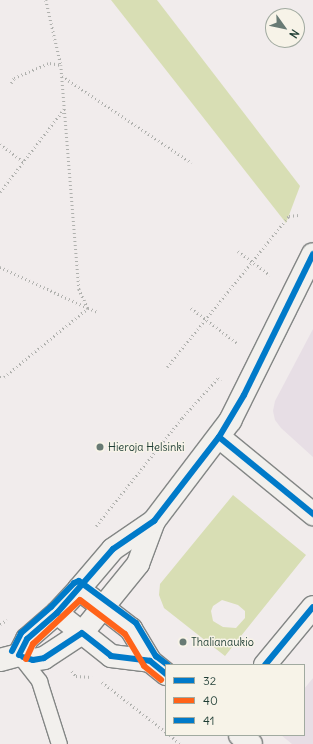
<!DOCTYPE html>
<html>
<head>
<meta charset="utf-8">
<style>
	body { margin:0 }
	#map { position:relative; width:313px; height:744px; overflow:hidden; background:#f1ecec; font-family:Delius,sans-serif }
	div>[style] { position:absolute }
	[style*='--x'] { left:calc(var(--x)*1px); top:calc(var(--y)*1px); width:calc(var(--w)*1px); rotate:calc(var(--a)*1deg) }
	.built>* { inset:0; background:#e7dee5 }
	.green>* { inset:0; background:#d8deb4 }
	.path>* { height:2.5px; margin-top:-1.25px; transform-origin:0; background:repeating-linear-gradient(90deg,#b0b1ae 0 1px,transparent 0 4px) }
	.roads { filter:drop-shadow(1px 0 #838685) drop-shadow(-1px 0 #838685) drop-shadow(0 1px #838685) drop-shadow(0 -1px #838685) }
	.service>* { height:15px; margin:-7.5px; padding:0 7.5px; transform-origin:7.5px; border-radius:7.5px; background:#f2f0ed }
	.minor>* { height:22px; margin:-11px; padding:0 11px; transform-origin:11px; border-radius:11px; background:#f2f0ed }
	.secondary>* { height:22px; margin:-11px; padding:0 11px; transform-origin:11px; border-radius:11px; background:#f2f0ed }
	.bus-1>* { height:6px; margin:-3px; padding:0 3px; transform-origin:3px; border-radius:3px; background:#007ac9 }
	.bus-2>* { height:6px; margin:-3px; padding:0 3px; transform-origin:3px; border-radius:3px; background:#ff6319 }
	.bus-3>* { height:6px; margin:-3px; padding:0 3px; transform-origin:3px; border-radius:3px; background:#007ac9 }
	.dots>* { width:11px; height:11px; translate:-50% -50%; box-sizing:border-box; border:2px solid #f7f3e8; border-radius:50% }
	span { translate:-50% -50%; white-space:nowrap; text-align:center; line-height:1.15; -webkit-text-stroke:3px #f7f3e8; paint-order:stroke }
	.poi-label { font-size:11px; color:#1f3d34 }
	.left { translate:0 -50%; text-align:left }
	.legend { position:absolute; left:165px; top:664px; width:140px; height:72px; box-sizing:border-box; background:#f7f3e8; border:1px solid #a1aaa0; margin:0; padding:5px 7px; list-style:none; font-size:12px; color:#1f3d34 }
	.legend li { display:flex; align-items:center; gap:8px; height:20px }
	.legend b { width:20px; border:1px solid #a1aaa0 }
	.north { position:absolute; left:265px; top:8px; width:40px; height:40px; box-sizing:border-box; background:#f7f3e8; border:1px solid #a1aaa0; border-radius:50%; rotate:123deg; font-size:11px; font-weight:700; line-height:16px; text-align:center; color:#1f3d34 }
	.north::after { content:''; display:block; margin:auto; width:14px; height:18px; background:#687a74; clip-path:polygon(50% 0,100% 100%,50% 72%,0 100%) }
</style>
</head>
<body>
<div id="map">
	<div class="built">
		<div style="clip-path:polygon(313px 329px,313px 457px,281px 428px,275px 420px,273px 411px,275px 401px)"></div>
		<div style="clip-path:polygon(313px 678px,313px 744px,292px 744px,281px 735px,304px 735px,304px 689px)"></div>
	</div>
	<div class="green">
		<div style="clip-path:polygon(111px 0,157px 0,300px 186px,286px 223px)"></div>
		<div style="clip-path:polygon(evenodd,233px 495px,306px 555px,225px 656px,164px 608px,159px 595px,160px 584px,233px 495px,222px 600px,238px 605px,245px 611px,245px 618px,236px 628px,223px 627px,213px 621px,211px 611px,213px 606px,222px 600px)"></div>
	</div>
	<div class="path">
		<div style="--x:46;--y:0;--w:67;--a:77"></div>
		<div style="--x:61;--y:65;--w:225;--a:85.4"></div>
		<div style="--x:79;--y:289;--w:21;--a:65"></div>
		<div style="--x:62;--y:76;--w:156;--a:33.8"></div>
		<div style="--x:11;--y:83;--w:6;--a:-59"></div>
		<div style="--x:14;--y:78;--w:39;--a:-23"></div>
		<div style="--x:50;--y:63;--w:11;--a:10"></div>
		<div style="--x:0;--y:144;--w:30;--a:37"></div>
		<div style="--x:0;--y:192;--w:105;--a:-52.4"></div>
		<div style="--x:238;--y:251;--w:40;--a:37"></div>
		<div style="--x:0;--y:267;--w:97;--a:25"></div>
		<div style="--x:191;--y:308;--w:58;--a:37.3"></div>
		<div style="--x:167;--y:367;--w:194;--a:-51.1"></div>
		<div style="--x:289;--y:216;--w:9;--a:-6"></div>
		<div style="--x:0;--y:377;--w:4;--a:0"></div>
		<div style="--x:4;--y:377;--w:109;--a:-39.4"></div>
		<div style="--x:88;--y:308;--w:11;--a:22"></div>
		<div style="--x:96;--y:526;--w:138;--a:-51.5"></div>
		<div style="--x:182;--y:418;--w:54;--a:-48"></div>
		<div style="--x:218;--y:378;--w:4;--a:34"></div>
		<div style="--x:0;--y:624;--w:8;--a:-30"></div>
		<div style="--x:72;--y:671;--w:6;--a:51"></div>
		<div style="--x:76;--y:676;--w:16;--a:4"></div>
		<div style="--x:102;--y:682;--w:81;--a:38"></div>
		<div style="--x:170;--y:735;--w:13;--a:42"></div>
	</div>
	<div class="roads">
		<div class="service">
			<div style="--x:19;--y:655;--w:33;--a:52"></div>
			<div style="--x:39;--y:681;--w:66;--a:72.4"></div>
		</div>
		<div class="minor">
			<div style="--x:219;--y:437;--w:122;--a:39.3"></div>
			<div style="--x:79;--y:589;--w:52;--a:-49.6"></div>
			<div style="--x:113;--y:549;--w:50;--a:-34.3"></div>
			<div style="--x:82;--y:633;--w:89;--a:-50.9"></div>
			<div style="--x:138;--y:564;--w:46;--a:-69.6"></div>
			<div style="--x:154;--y:521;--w:126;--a:-52.8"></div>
			<div style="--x:230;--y:421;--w:186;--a:-63.6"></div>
			<div style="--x:265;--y:665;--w:75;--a:-50.4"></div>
		</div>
		<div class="secondary">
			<div style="--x:57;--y:613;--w:69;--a:38.5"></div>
			<div style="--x:111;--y:656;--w:39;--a:7"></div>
			<div style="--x:19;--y:655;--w:18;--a:-63"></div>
			<div style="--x:27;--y:639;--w:40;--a:-41"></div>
			<div style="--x:57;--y:613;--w:33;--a:-47"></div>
			<div style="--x:79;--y:589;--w:66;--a:37.6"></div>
			<div style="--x:131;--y:629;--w:37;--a:59"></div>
			<div style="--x:150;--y:661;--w:21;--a:39"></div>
			<div style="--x:0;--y:660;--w:20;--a:-15"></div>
			<div style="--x:19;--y:655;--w:15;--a:20"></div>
			<div style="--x:33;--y:660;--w:11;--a:-10"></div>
			<div style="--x:44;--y:658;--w:45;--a:-33.3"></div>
			<div style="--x:240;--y:735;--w:14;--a:39"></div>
		</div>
	</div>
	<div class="bus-1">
		<div style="--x:219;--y:437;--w:122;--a:39.3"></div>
		<div style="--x:19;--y:655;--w:18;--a:-63"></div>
		<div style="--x:27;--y:639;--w:40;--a:-41"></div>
		<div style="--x:57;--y:613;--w:85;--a:-48.8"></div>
		<div style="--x:113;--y:549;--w:50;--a:-34.3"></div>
		<div style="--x:154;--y:521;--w:106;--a:-52.3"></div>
		<div style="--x:219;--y:437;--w:49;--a:-59.2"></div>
		<div style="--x:244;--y:395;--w:157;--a:-63.9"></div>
		<div style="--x:23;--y:657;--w:10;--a:17"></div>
		<div style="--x:33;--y:660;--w:11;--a:-10"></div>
		<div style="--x:44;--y:658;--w:45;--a:-33.3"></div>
		<div style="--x:82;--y:633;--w:37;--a:38"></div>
		<div style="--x:111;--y:656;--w:39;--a:7"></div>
		<div style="--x:150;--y:661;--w:21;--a:39"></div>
		<div style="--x:265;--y:665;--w:75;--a:-50.4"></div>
	</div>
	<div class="bus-2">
		<div style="--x:26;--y:659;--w:17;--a:-65"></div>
		<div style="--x:33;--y:644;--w:64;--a:-43.1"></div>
		<div style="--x:80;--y:600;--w:56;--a:37.1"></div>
		<div style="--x:125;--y:634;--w:37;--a:59"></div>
		<div style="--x:144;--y:666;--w:22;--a:39"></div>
	</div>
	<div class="bus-3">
		<div style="--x:12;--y:651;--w:20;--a:-63"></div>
		<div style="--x:21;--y:633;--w:40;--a:-41"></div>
		<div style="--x:51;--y:607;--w:33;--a:-46"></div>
		<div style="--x:74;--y:583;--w:5;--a:-22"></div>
		<div style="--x:79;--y:581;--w:71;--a:36.4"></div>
		<div style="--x:136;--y:623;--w:39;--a:59"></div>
		<div style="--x:156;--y:656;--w:15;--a:37"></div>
	</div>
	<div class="dots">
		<div style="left:100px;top:447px;background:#687a74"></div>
		<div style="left:183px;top:642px;background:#687a74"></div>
	</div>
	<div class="poi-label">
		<span class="left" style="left:108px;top:447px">Hieroja Helsinki</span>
		<span class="left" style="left:191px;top:642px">Thalianaukio</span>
	</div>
	<ul class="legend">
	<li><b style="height:5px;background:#007ac9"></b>32</li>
	<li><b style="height:5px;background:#ff6319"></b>40</li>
	<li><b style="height:5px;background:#007ac9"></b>41</li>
	</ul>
	<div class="north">N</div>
</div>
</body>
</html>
